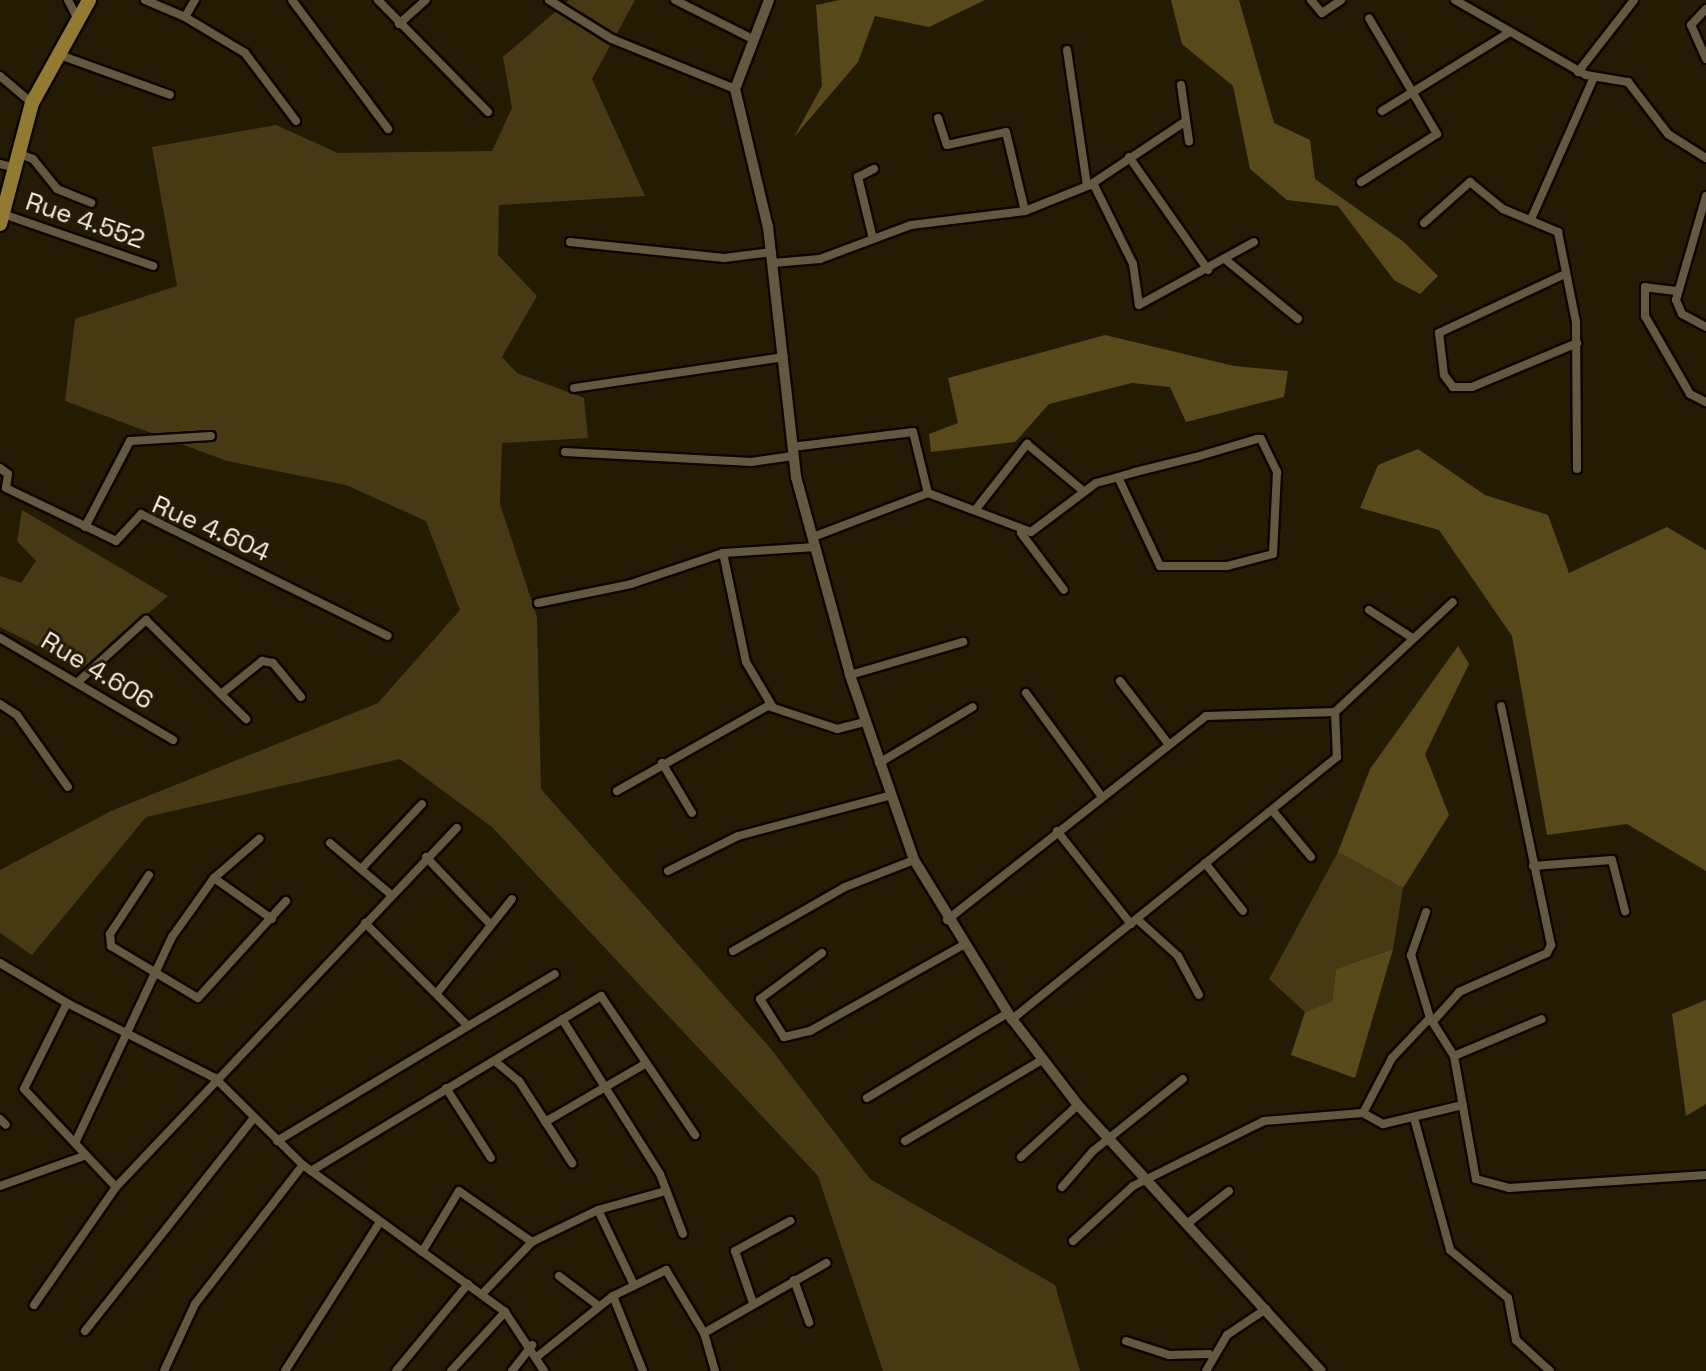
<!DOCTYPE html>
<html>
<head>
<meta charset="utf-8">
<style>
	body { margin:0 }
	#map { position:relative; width:1706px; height:1371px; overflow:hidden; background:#241b04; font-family:"Space Grotesk",sans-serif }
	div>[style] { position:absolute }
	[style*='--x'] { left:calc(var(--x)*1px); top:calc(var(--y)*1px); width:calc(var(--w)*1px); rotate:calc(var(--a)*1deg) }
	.green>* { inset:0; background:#463914 }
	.forest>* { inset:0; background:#59481a }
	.roads { filter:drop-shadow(2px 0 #0d0600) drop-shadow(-2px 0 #0d0600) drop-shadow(0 2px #0d0600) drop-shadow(0 -2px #0d0600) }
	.minor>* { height:8px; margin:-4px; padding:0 4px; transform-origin:4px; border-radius:4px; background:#625940 }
	.tertiary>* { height:10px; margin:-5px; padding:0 5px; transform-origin:5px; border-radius:5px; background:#625940 }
	.trunk>* { height:14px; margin:-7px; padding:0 7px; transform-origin:7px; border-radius:7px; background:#927a32 }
	span { translate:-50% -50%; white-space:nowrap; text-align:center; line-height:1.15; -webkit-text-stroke:6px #241b04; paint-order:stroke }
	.street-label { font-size:26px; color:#f4efe0 }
</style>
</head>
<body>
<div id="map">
	<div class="green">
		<div style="clip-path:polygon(569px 0,635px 0,592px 79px,645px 196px,499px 205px,498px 255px,537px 296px,502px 357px,517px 373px,584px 398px,588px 438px,502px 443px,500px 504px,537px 617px,541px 789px,771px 1049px,870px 1179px,1055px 1285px,1080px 1371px,883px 1371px,818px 1176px,492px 827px,400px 759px,146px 817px,32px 955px,0 933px,0 870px,111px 811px,378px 703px,460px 610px,426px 521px,346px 485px,227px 461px,65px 401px,75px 319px,177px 286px,152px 147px,276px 125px,338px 153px,492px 151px,512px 108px,503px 57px)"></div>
		<div style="clip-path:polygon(22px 510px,168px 596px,84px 669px,0 627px,0 576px,21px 583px,36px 561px,17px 541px)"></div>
		<div style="clip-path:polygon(1338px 852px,1403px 888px,1393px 949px,1336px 969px,1332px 1001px,1305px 1012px,1269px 979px)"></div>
	</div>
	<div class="forest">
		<div style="clip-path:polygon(840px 0,985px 0,929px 27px,875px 16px,858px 62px,794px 137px,822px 86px,816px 5px)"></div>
		<div style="clip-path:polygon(1171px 0,1239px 0,1274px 123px,1310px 140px,1315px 179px,1404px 242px,1438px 276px,1420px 294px,1394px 280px,1338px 206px,1287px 200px,1250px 169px,1233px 86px,1182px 44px)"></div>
		<div style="clip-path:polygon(1105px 335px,1234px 366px,1288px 371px,1284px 397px,1186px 422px,1170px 387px,1132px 383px,1049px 404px,1015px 442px,931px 452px,929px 434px,958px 423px,948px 378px)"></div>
		<div style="clip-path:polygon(1418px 449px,1485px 495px,1548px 515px,1569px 573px,1667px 527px,1706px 550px,1706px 871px,1627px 824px,1547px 835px,1512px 636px,1439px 530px,1360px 508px,1378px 465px)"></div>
		<div style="clip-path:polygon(1458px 646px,1469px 664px,1425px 754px,1449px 815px,1403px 888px,1338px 852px,1370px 769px)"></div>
		<div style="clip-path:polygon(1393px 949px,1355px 1078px,1291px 1055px,1305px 1012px,1332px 1001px,1336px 969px)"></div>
		<div style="clip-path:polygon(1706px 1000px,1706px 1104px,1686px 1116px,1672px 1014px)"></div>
	</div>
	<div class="roads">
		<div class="minor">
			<div style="--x:68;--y:0;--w:20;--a:63"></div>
			<div style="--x:145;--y:0;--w:43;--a:23"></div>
			<div style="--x:185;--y:17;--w:20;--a:-60"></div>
			<div style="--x:292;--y:0;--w:161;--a:53.3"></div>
			<div style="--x:378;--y:0;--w:157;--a:45.5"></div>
			<div style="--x:549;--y:0;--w:74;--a:31.8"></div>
			<div style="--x:612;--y:39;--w:133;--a:22.1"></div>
			<div style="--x:675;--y:0;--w:85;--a:26.6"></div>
			<div style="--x:1311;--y:0;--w:17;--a:50"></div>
			<div style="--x:1322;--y:13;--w:23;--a:-34"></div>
			<div style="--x:1455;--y:0;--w:151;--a:29.8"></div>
			<div style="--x:1586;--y:75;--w:43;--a:9.5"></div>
			<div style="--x:1628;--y:82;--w:66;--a:52.4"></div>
			<div style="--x:1668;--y:134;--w:45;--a:32.3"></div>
			<div style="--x:1706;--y:9;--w:22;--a:133"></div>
			<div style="--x:1691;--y:25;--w:37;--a:66"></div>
			<div style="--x:185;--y:17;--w:70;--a:31"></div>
			<div style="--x:245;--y:53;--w:85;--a:53.1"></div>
			<div style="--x:399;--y:24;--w:36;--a:-42"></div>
			<div style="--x:1067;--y:50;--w:137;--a:81.6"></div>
			<div style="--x:57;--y:54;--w:120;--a:19.9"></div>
			<div style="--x:1578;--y:72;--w:91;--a:-52.1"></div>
			<div style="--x:0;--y:76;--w:42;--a:40.2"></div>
			<div style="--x:1181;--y:85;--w:57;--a:81.9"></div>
			<div style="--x:1382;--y:111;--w:150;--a:-31.7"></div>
			<div style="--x:938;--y:118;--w:28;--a:72"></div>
			<div style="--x:947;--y:145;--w:60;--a:-12.4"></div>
			<div style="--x:1006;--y:132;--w:81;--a:76.5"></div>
			<div style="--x:17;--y:153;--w:17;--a:21"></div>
			<div style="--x:33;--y:159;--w:38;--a:51"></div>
			<div style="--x:57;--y:189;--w:37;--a:22"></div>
			<div style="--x:1129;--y:157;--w:138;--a:55"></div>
			<div style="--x:0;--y:164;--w:16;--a:14"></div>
			<div style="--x:1361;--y:182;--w:90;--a:-32.3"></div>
			<div style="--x:1437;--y:134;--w:134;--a:-120.4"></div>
			<div style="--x:1093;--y:183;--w:90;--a:63.7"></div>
			<div style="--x:1133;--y:264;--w:41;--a:81.7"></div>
			<div style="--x:1139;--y:305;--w:131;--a:-28.7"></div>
			<div style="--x:1706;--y:196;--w:108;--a:106.1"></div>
			<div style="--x:1676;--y:300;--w:15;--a:67"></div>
			<div style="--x:1682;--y:314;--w:27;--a:28"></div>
			<div style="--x:3;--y:214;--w:159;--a:19.1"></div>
			<div style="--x:1532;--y:217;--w:153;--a:-66.1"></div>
			<div style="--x:1424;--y:223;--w:62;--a:-41.7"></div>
			<div style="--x:1470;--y:182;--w:43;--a:39.3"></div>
			<div style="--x:1503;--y:209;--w:60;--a:22.7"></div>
			<div style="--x:1558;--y:232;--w:92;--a:78.7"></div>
			<div style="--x:1576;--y:322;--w:147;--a:89.6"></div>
			<div style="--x:872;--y:235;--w:60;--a:-103.6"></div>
			<div style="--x:858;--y:177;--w:18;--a:-27"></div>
			<div style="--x:570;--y:242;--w:155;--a:5.9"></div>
			<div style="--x:724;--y:258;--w:48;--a:-7.1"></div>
			<div style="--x:1226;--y:260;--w:93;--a:39.3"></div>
			<div style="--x:773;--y:263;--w:47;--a:-4.9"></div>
			<div style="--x:820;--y:259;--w:97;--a:-20.5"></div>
			<div style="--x:911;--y:225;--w:115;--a:-7"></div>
			<div style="--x:1025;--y:211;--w:70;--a:-21.8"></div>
			<div style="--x:1090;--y:185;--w:112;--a:-33.7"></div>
			<div style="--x:1565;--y:274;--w:139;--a:154.9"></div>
			<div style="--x:1439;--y:333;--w:42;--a:83.2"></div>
			<div style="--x:1444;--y:375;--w:15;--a:53"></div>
			<div style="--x:1453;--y:387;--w:19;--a:0"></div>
			<div style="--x:1472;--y:387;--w:114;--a:-22.7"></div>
			<div style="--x:1676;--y:291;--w:31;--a:-173"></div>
			<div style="--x:1645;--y:287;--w:29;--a:90"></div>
			<div style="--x:1645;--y:316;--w:90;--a:60"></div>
			<div style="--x:1690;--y:394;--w:18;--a:27"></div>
			<div style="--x:574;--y:388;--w:212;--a:-8.4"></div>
			<div style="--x:792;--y:447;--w:122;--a:-7.1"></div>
			<div style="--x:913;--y:432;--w:63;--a:76.2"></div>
			<div style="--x:565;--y:452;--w:186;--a:3.1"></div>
			<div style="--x:751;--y:462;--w:42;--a:-8.1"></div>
			<div style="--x:0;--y:468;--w:10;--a:37"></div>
			<div style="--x:8;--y:474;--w:14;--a:98"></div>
			<div style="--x:6;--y:488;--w:122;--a:25.7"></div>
			<div style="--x:116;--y:541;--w:37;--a:-47"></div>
			<div style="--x:141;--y:514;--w:275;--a:26.3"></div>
			<div style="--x:976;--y:509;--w:83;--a:-51.9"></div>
			<div style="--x:1027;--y:444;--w:72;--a:39.9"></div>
			<div style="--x:85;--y:527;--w:97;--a:-62.4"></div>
			<div style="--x:130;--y:441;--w:81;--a:-3.5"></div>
			<div style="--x:1021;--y:533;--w:71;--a:53"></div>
			<div style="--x:813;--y:537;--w:123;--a:-20.9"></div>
			<div style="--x:928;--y:493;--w:110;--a:20.7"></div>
			<div style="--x:1031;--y:532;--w:81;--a:-37"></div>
			<div style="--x:1096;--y:483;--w:23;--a:-15"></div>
			<div style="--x:1118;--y:477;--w:18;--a:-16"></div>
			<div style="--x:1135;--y:472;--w:63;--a:-13.8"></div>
			<div style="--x:1196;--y:457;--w:64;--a:-16.4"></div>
			<div style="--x:1257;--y:439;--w:4;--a:0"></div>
			<div style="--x:1261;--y:439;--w:37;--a:64"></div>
			<div style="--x:1277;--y:472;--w:82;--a:92.8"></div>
			<div style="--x:1273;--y:554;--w:48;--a:165.4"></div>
			<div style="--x:1227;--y:566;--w:67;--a:180"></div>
			<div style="--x:1160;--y:566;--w:98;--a:-115.3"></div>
			<div style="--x:723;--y:553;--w:111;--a:78.1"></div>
			<div style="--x:746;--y:662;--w:51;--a:59.4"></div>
			<div style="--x:538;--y:603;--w:95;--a:-11.5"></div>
			<div style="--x:631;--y:584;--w:97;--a:-18.6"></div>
			<div style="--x:723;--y:553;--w:93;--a:-3.7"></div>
			<div style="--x:1369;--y:610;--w:50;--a:32.7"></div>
			<div style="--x:0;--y:638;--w:201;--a:30.5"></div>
			<div style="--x:850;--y:675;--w:118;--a:-16.3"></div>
			<div style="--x:79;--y:681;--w:91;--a:-42.3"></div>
			<div style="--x:146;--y:620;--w:141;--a:44.7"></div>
			<div style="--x:1120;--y:681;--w:77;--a:52.4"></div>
			<div style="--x:1026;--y:693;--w:129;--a:53.8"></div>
			<div style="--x:221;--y:694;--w:53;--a:-38.8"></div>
			<div style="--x:262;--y:661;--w:11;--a:10"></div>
			<div style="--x:273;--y:663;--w:44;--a:50.5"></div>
			<div style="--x:0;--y:704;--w:20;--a:33"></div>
			<div style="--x:17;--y:715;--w:88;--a:54.7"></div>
			<div style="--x:1335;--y:712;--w:161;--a:-43"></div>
			<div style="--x:662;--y:763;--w:58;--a:59"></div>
			<div style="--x:879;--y:763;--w:109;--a:-30.8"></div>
			<div style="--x:617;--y:791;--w:173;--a:-29.4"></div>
			<div style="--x:768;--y:706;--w:73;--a:18.4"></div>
			<div style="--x:837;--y:729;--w:30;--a:-14"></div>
			<div style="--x:1272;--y:810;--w:61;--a:50.3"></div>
			<div style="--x:1057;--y:831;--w:119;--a:51.5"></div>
			<div style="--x:330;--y:843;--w:77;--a:40.3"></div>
			<div style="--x:426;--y:857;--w:94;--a:46.3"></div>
			<div style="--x:1205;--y:863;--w:61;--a:51.6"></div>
			<div style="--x:1533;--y:866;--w:79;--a:-4.3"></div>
			<div style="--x:1612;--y:860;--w:53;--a:75.7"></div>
			<div style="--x:361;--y:869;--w:89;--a:-46.8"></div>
			<div style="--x:668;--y:871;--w:78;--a:-26.6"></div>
			<div style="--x:738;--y:836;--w:155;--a:-14.9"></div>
			<div style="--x:149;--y:875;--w:71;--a:123.5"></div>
			<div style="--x:110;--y:934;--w:12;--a:85"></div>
			<div style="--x:111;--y:946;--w:101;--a:30.9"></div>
			<div style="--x:198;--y:998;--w:131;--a:-47.8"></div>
			<div style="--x:214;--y:878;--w:71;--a:35.3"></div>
			<div style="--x:1426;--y:912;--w:46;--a:109.2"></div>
			<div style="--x:1411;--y:955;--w:66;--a:73.2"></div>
			<div style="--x:1137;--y:919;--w:55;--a:42.1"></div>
			<div style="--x:1178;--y:956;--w:44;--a:61.7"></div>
			<div style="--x:947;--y:920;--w:330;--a:-38.2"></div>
			<div style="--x:1206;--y:716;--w:129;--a:-1.8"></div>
			<div style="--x:1335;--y:712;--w:45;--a:87.5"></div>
			<div style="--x:1337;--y:757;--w:417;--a:141.1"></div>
			<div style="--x:365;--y:923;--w:143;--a:45"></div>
			<div style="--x:733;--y:951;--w:129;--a:-29.7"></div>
			<div style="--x:845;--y:887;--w:74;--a:-21.4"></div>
			<div style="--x:822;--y:953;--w:77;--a:143.4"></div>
			<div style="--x:760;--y:999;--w:45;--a:57.7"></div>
			<div style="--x:784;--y:1037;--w:27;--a:-13"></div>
			<div style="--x:810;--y:1031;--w:176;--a:-29.3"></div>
			<div style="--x:0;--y:963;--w:78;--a:30.8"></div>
			<div style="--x:67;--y:1003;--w:96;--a:116.6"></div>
			<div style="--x:24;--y:1089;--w:134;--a:46.8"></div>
			<div style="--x:116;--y:1187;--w:495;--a:-46.5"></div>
			<div style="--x:437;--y:993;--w:120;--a:-51.4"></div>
			<div style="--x:67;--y:1003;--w:166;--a:26.9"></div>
			<div style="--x:215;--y:1078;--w:124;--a:44.7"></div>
			<div style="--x:303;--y:1165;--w:250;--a:36"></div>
			<div style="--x:505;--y:1312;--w:71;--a:56.5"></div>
			<div style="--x:562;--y:1019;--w:183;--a:57.7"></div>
			<div style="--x:660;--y:1174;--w:64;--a:69"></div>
			<div style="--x:1435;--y:1019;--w:36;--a:-48"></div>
			<div style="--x:1459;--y:992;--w:96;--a:-23.9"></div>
			<div style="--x:1547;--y:953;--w:9;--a:-63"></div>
			<div style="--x:1551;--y:945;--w:244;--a:-101.8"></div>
			<div style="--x:1454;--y:1056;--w:95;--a:-22.8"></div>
			<div style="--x:496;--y:1062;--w:30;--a:40"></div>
			<div style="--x:519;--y:1081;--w:98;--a:57.1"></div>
			<div style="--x:446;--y:1088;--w:83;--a:57.3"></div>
			<div style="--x:867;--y:1098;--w:165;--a:-31.1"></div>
			<div style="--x:1363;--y:1113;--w:23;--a:29"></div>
			<div style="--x:1383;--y:1124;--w:82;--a:-13.4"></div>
			<div style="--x:1414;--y:1118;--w:137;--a:74.7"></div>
			<div style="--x:1450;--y:1250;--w:75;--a:39.6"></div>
			<div style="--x:1508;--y:1298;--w:43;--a:79.2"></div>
			<div style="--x:1516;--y:1340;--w:46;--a:42.4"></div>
			<div style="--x:0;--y:1119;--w:8;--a:45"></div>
			<div style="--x:545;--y:1122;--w:116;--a:-30.1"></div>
			<div style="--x:277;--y:1141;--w:324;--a:-31"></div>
			<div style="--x:905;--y:1141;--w:159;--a:-30.6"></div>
			<div style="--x:75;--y:1143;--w:228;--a:-64.8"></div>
			<div style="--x:172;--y:937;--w:72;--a:-54.6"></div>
			<div style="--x:214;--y:878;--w:60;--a:-40.9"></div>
			<div style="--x:1021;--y:1157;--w:77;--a:-42.4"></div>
			<div style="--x:311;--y:1171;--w:339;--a:-31.1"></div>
			<div style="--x:601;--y:996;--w:168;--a:55.9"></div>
			<div style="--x:0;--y:1186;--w:89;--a:-19.7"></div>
			<div style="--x:1062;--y:1187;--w:48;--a:-49.3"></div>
			<div style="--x:1093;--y:1151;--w:115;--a:-38.7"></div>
			<div style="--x:598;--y:1210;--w:83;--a:64.4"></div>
			<div style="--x:1188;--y:1223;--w:52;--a:-38"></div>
			<div style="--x:1073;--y:1241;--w:81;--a:-42.5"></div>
			<div style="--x:1133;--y:1186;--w:146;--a:-26.4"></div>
			<div style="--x:1264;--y:1121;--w:99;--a:-4.6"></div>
			<div style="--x:1363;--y:1113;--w:62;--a:-62.2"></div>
			<div style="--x:1392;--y:1058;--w:55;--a:-46.5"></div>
			<div style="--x:1430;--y:1018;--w:45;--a:57.7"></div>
			<div style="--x:1454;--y:1056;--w:125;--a:79.9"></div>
			<div style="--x:1476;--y:1179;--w:34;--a:15"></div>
			<div style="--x:1509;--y:1188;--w:197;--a:-3.8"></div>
			<div style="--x:422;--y:1252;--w:71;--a:-58.8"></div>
			<div style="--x:459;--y:1191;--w:89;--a:34.9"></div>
			<div style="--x:559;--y:1276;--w:46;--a:37.1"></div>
			<div style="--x:794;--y:1280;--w:45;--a:70.3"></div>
			<div style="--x:483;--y:1293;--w:71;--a:-46.1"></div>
			<div style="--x:532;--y:1242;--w:73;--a:-25.9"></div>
			<div style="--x:598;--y:1210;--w:66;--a:-15.7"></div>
			<div style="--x:613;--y:1296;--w:59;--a:-26.1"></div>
			<div style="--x:666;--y:1270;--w:74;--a:58.9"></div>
			<div style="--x:753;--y:1303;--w:55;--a:-109.1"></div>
			<div style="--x:735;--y:1251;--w:63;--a:-28.6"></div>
			<div style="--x:34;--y:1305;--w:144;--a:-55.2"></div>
			<div style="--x:85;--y:1331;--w:272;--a:-51.6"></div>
			<div style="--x:1126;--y:1341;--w:45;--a:18"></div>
			<div style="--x:1169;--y:1355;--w:40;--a:-1.4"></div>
			<div style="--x:538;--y:1356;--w:96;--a:-38.7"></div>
			<div style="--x:613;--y:1296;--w:81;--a:68.2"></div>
			<div style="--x:164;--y:1371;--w:74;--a:-65.2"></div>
			<div style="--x:195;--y:1304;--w:176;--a:-52.2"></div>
			<div style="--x:285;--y:1371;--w:177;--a:-57.5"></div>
			<div style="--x:396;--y:1371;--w:113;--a:-50.4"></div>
			<div style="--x:451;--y:1371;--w:80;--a:-47.5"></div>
			<div style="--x:512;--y:1371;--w:33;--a:-52"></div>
			<div style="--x:715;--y:1371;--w:40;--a:-106"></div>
			<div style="--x:704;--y:1333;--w:141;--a:-29.8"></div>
			<div style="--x:1206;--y:1371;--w:42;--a:-59.7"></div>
			<div style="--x:1227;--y:1335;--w:47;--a:-33.7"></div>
		</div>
		<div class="tertiary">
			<div style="--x:769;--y:0;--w:95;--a:110.9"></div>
			<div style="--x:735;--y:89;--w:142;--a:76.6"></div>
			<div style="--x:768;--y:227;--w:252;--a:83.6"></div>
			<div style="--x:796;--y:477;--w:205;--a:74.7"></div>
			<div style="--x:850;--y:675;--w:196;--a:70.9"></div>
			<div style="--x:914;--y:860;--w:187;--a:58.4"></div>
			<div style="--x:1012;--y:1019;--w:108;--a:52.5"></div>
			<div style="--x:1078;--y:1105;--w:360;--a:47.6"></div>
		</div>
		<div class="trunk">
			<div style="--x:0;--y:224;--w:125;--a:-75.2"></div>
			<div style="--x:32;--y:103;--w:118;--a:-61"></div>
		</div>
	</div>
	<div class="street-label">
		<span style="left:85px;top:221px;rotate:19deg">Rue 4.552</span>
		<span style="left:211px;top:529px;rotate:24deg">Rue 4.604</span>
		<span style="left:97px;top:671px;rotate:31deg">Rue 4.606</span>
	</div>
</div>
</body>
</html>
